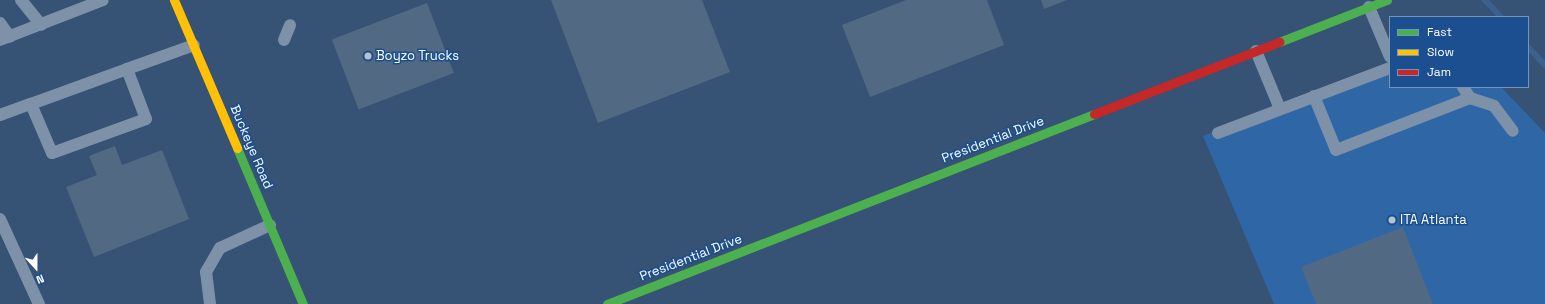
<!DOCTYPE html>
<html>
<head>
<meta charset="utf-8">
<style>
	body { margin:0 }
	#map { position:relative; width:1545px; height:304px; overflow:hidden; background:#365274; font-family:"Space Grotesk",sans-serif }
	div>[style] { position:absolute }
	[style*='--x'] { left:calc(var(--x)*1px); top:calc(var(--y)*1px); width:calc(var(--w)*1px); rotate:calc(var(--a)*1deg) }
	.green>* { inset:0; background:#2f66a5 }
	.stream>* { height:6px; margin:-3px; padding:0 3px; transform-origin:3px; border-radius:3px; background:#3b618d }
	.building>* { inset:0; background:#526984; transform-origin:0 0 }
	.lane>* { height:12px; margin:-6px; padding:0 6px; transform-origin:6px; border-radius:6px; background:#7d92a8 }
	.fast>* { height:9px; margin:-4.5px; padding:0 4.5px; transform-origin:4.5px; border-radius:4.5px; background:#4caf50 }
	.slow>* { height:9px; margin:-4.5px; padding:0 4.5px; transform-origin:4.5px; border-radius:4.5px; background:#ffc107 }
	.jam>* { height:9px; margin:-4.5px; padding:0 4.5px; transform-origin:4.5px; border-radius:4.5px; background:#c62828 }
	.dots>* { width:11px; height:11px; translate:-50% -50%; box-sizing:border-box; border:2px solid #1b4f8f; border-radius:50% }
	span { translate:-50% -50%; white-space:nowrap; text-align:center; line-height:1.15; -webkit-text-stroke:3px #1b4f8f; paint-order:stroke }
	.poi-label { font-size:13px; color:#fff }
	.left { translate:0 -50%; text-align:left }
	.street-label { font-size:13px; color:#fff }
	.legend { position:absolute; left:1389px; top:16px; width:140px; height:72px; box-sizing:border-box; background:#1b4f8f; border:1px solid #7695bc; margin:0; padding:5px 7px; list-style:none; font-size:12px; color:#fff }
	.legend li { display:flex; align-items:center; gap:8px; height:20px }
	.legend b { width:20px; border:1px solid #7695bc }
	.north { position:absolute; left:16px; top:248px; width:40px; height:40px; -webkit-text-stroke:3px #1b4f8f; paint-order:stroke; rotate:159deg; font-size:11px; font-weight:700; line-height:16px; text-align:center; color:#fff }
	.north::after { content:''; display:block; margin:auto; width:14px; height:18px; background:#fff; clip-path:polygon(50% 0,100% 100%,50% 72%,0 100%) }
</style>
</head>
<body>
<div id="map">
	<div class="green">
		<div style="clip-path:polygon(1390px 64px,1390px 87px,1501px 87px,1545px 133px,1545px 304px,1274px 304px,1203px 136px)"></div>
	</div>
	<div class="stream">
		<div style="--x:1485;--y:0;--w:23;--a:47"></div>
		<div style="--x:1528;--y:47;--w:25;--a:47"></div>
	</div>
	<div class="building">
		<div style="clip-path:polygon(551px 0,702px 0,730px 72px,598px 123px)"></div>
		<div style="clip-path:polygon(906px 0,987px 0,1004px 45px,870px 97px,842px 25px)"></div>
		<div style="clip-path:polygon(1041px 0,1067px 0,1044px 9px)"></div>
		<div style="left:427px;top:3px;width:75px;height:102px;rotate:69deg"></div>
		<div style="clip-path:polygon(115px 146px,122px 165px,162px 150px,189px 219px,94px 257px,66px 187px,97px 175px,89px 156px)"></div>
		<div style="clip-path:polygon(1403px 227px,1433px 304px,1316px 304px,1301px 267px)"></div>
	</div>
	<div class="lane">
		<div style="--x:21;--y:0;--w:32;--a:51"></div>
		<div style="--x:1369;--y:7;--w:54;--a:67.2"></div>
		<div style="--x:0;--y:23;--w:17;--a:54"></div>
		<div style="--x:0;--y:40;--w:110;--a:-21.2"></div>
		<div style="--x:284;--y:40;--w:16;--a:-68"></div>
		<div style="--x:1256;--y:51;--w:63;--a:67.5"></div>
		<div style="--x:127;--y:69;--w:53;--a:69.2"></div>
		<div style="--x:146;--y:119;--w:100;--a:160.1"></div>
		<div style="--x:52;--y:153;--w:53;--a:-113.2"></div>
		<div style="--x:31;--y:104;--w:102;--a:-20"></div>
		<div style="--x:127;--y:69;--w:71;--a:-19.7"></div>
		<div style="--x:1463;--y:87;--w:13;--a:58"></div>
		<div style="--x:1314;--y:96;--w:58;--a:67.8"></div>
		<div style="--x:1336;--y:150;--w:144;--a:-21.2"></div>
		<div style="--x:1470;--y:98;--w:25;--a:18"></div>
		<div style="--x:1494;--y:106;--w:31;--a:53"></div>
		<div style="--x:0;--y:115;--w:33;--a:-20"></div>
		<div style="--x:1218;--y:133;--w:184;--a:-20.7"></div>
		<div style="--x:0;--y:219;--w:94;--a:65.4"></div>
		<div style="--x:210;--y:304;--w:32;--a:-97"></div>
		<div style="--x:206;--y:272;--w:28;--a:-60"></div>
		<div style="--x:220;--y:248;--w:55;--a:-24.7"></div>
	</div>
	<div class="fast">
		<div style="--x:1279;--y:42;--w:116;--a:-21.3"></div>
		<div style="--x:237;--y:148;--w:169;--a:67.1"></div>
		<div style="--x:607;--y:304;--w:523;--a:-21.31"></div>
	</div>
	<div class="slow">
		<div style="--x:174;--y:0;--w:161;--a:66.9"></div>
	</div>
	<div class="jam">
		<div style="--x:1094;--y:114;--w:199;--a:-21.3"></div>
	</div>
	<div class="dots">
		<div style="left:368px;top:56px;background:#b9c2ce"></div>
		<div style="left:1392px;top:220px;background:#b9c2ce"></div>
	</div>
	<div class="poi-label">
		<span class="left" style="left:376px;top:56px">Boyzo Trucks</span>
		<span class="left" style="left:1400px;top:220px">ITA Atlanta</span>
	</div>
	<div class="street-label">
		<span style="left:993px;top:140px;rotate:-21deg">Presidential Drive</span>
		<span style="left:251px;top:147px;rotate:67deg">Buckeye Road</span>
		<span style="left:691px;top:258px;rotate:-21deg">Presidential Drive</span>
	</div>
	<ul class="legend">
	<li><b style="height:5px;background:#4caf50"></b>Fast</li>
	<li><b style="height:5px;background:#ffc107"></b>Slow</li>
	<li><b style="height:5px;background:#c62828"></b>Jam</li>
	</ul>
	<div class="north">N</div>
</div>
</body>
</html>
